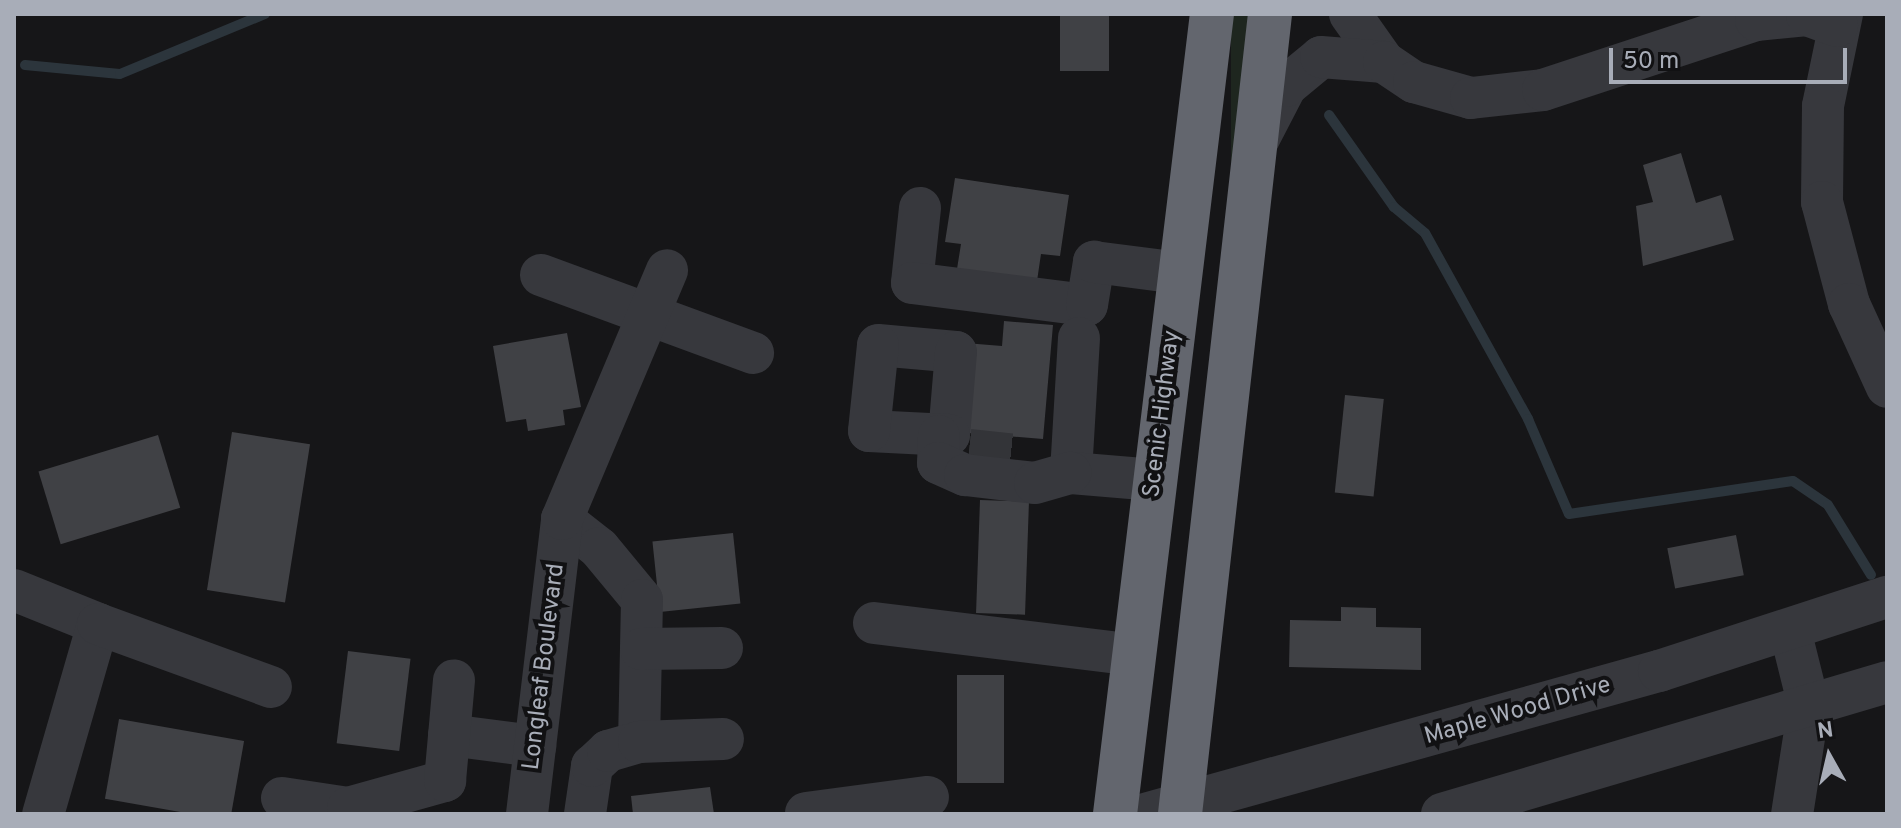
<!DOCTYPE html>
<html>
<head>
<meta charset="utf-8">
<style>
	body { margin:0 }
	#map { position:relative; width:1901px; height:828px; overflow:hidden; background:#161618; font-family:Overpass,sans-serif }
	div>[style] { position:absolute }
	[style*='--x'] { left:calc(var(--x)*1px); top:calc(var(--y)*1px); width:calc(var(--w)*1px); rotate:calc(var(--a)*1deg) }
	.green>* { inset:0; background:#1e261f; transform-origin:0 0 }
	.stream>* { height:10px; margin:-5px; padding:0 5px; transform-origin:5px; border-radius:5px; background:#2c353c }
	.building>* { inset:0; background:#404145; transform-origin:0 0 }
	.minor-tunnel>* { height:42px; margin-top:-21px; transform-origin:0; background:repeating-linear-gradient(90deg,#333438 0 42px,transparent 0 63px) }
	.minor>* { height:42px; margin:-21px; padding:0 21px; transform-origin:21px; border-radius:21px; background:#37383d }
	.highway>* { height:44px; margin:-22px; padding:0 22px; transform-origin:22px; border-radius:22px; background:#63666e }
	span { translate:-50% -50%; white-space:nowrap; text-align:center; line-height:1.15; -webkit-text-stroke:8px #111113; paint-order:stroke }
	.street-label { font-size:24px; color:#a8adb8 }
	.frame { position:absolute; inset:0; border:16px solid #a8adb8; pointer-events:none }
	.north { position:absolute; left:1789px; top:716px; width:80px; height:80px; -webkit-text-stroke:6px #111113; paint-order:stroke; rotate:352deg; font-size:22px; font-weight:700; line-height:32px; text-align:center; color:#a8adb8 }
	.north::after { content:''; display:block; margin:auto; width:28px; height:36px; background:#a8adb8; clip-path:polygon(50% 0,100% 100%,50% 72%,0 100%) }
	.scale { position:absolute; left:1609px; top:48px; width:238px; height:36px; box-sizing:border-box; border:4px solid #a8adb8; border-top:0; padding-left:10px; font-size:24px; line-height:28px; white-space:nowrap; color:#a8adb8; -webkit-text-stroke:6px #111113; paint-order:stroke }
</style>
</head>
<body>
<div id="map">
	<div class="green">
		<div style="left:1231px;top:14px;width:21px;height:341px"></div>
	</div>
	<div class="stream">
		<div style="--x:25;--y:65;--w:95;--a:5.4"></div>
		<div style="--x:120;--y:74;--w:157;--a:-22.5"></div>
		<div style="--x:1329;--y:115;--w:113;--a:54.8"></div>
		<div style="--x:1394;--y:207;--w:40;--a:40"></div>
		<div style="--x:1425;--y:233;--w:213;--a:61"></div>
		<div style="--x:1528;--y:419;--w:103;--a:66.7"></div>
		<div style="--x:1569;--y:514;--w:226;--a:-8.4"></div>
		<div style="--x:1793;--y:481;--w:42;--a:34.4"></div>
		<div style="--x:1828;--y:505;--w:82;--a:58.4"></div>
	</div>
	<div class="building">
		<div style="left:1060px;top:14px;width:49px;height:57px"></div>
		<div style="clip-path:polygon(1681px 153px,1696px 203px,1721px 195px,1734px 240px,1643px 266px,1636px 206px,1653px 202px,1643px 165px)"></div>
		<div style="clip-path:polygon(955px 178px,1069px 195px,1060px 256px,1041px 254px,1037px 281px,957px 269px,961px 244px,945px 242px)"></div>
		<div style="clip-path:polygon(1004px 321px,1053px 325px,1043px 439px,957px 432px,965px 343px,1002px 346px)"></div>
		<div style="clip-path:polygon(567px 333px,581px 407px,563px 410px,565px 425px,528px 431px,526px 419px,506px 422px,493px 346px)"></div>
		<div style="left:1345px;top:395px;width:39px;height:98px;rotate:6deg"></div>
		<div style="left:232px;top:432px;width:79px;height:160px;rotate:9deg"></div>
		<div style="left:158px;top:435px;width:76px;height:125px;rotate:73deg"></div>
		<div style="left:980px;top:500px;width:49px;height:113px;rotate:2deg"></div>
		<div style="left:733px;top:533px;width:71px;height:81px;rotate:84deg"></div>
		<div style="left:1736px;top:535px;width:41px;height:70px;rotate:79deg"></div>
		<div style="clip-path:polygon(1341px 607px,1376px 608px,1376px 627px,1421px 628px,1421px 670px,1289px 667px,1290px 620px,1341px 621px)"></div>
		<div style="left:348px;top:651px;width:63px;height:93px;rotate:7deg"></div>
		<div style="left:957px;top:675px;width:47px;height:108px"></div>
		<div style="left:119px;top:719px;width:127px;height:81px;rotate:10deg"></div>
		<div style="clip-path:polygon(710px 787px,714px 814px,633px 814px,631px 796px)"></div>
	</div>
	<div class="minor-tunnel">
		<div style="--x:969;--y:450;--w:47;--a:6.1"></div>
	</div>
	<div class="minor">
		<div style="--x:1350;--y:14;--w:59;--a:54.7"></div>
		<div style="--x:1842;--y:14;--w:94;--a:101.7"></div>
		<div style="--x:1823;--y:106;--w:96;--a:90.6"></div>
		<div style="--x:1822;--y:202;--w:106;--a:75.2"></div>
		<div style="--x:1849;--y:304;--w:91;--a:65.4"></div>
		<div style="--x:1258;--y:140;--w:61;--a:-62.6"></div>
		<div style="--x:1286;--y:86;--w:45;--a:-39.6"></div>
		<div style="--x:1321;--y:57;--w:63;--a:4.5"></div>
		<div style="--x:1384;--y:62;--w:36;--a:34"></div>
		<div style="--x:1414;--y:82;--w:59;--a:15.7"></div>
		<div style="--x:1471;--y:98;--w:72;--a:-6.3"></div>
		<div style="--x:1543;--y:90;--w:224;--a:-18.2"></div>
		<div style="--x:1756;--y:20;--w:51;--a:-5.6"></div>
		<div style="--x:1807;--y:15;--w:32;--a:20"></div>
		<div style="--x:920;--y:208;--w:75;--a:96.1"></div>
		<div style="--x:912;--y:283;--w:176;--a:7.2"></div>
		<div style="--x:1087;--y:305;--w:44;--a:-80.8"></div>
		<div style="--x:1094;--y:262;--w:87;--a:7.3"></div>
		<div style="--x:541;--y:275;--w:226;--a:20.2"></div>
		<div style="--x:1079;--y:338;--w:135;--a:93.4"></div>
		<div style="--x:1071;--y:473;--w:84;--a:4.8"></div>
		<div style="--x:878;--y:345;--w:78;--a:5.1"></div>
		<div style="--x:956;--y:352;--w:83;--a:94.8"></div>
		<div style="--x:949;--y:435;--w:80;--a:-177.1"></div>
		<div style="--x:869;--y:431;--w:86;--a:-84"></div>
		<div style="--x:939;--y:436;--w:27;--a:92"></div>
		<div style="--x:938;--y:463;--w:30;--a:24"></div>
		<div style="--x:965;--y:475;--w:70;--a:6.5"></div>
		<div style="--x:1035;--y:483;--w:37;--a:-16"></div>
		<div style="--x:562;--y:519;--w:47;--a:38.1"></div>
		<div style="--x:599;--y:548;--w:67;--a:50.4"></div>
		<div style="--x:642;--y:600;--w:142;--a:91.2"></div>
		<div style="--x:14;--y:590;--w:91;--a:22"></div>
		<div style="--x:98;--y:624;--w:198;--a:106.1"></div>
		<div style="--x:874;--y:623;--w:262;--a:7"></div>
		<div style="--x:98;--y:624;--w:184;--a:20"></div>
		<div style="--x:1790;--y:630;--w:78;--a:76"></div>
		<div style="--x:1809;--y:706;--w:109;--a:98.9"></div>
		<div style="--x:641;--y:649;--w:81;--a:-0.7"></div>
		<div style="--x:449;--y:735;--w:87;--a:7.3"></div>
		<div style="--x:282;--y:798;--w:67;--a:8.6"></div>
		<div style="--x:348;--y:808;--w:101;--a:-15.6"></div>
		<div style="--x:445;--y:781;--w:101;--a:-84.9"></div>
		<div style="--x:806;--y:813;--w:123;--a:-7.5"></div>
		<div style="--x:527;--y:814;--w:297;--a:-83.2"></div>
		<div style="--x:562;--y:519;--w:270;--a:-67.1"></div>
		<div style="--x:585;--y:814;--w:49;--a:-81.7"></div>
		<div style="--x:592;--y:766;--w:22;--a:-43"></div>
		<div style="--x:608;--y:751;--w:32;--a:-16"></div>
		<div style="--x:639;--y:742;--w:84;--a:-2"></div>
		<div style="--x:1145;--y:814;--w:534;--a:-15.55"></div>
		<div style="--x:1659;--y:671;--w:240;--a:-18"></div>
		<div style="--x:1442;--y:814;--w:464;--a:-16.5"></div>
	</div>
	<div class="highway">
		<div style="--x:1115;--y:814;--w:806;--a:-83.09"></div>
		<div style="--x:1180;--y:814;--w:805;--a:-83.58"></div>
	</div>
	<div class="street-label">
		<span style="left:1163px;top:414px;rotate:-83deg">Scenic Highway</span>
		<span style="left:545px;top:667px;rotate:-83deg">Longleaf Boulevard</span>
		<span style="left:1518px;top:712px;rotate:-16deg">Maple Wood Drive</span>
	</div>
	<div class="frame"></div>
	<div class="north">N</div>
	<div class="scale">50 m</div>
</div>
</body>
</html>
